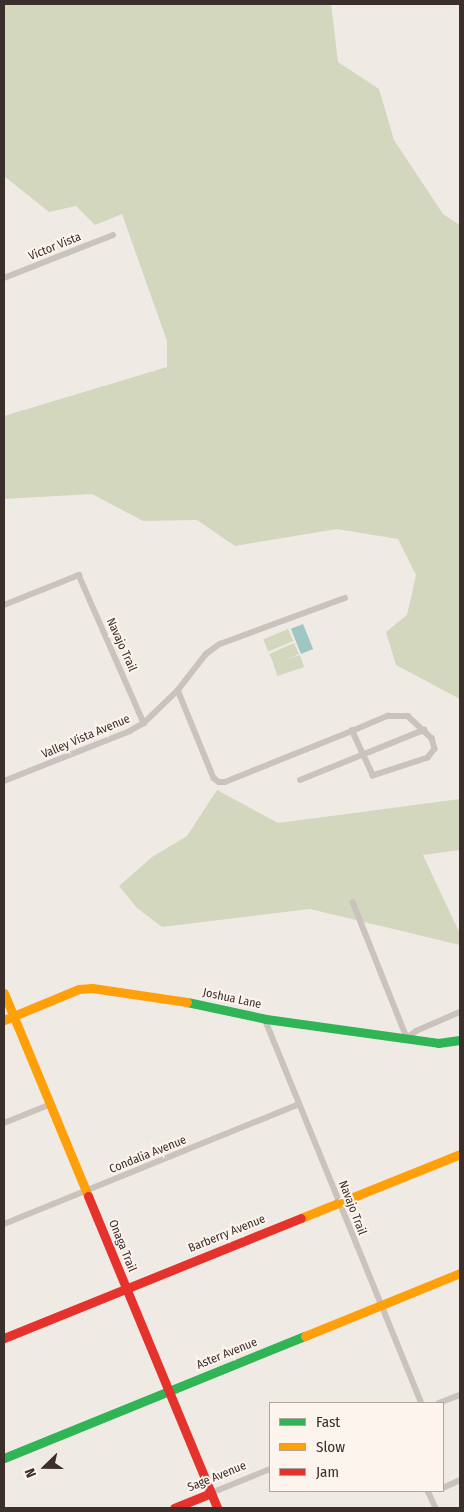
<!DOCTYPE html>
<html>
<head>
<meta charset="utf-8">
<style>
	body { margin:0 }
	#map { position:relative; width:464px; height:1512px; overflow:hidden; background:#f0eae5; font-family:"Fira Sans Condensed",sans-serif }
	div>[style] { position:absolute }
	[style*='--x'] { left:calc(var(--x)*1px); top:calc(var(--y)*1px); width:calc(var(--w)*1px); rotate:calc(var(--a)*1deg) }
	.green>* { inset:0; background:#d3d7bd; transform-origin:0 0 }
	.water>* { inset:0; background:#9ec6c3; transform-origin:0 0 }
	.street>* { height:5.5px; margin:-2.75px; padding:0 2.75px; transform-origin:2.75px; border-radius:2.75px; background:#cac2bc }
	.fast>* { height:9px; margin:-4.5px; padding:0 4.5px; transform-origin:4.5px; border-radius:4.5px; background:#30b455 }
	.slow>* { height:9px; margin:-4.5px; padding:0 4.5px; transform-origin:4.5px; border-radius:4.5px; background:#ff9f0a }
	.jam>* { height:9px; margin:-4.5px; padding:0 4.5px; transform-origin:4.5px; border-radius:4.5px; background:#e5322d }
	span { translate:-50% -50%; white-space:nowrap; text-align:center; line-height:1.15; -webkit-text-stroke:4px #fcf4ed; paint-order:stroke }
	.street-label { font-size:12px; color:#3c2e2a }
	.frame { position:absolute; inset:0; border:5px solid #3c2e2a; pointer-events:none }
	.legend { position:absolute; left:269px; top:1402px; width:175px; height:90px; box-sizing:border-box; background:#fcf4ed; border:1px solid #afa59f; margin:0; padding:6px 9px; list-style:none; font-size:15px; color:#3c2e2a }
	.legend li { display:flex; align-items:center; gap:10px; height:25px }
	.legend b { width:25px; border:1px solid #afa59f }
	.north { position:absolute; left:20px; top:1442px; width:50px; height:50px; -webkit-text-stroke:4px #fcf4ed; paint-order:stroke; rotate:248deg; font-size:14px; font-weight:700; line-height:20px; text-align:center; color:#3c2e2a }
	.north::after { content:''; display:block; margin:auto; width:18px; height:22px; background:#3c2e2a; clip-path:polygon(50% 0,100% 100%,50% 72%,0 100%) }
</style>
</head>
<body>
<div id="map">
	<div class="green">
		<div style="clip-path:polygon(4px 4px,331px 4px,338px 62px,379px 89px,394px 140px,443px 214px,460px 225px,460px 699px,396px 665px,386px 632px,407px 615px,416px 575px,398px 539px,337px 529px,235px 546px,197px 520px,143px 521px,92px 494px,4px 499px,4px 416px,167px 367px,167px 341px,122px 214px,95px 225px,76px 206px,49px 212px,4px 176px)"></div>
		<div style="left:288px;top:629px;width:13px;height:27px;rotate:67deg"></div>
		<div style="left:294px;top:643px;width:12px;height:27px;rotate:66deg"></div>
		<div style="left:300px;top:655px;width:13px;height:28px;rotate:72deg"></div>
		<div style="clip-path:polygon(217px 790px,278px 823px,460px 799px,460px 850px,423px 855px,460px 934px,460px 945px,310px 909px,162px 927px,137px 908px,119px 886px,152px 857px,187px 836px)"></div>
	</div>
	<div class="water">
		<div style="left:303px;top:624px;width:27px;height:13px;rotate:68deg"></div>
	</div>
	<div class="street">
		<div style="--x:4;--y:278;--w:117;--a:-21.5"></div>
		<div style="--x:4;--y:605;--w:81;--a:-21.8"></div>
		<div style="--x:79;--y:575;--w:162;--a:66.3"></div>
		<div style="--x:178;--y:690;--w:95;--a:67.8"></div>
		<div style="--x:214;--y:778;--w:6;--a:39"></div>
		<div style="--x:219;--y:782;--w:6;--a:0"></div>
		<div style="--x:225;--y:782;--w:137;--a:-21.9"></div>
		<div style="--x:352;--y:731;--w:39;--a:-23"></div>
		<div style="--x:388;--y:716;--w:20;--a:0"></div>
		<div style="--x:408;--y:716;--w:33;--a:43"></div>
		<div style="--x:432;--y:738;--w:11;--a:75"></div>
		<div style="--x:435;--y:749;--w:11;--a:128"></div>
		<div style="--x:428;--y:758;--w:58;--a:161.9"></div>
		<div style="--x:373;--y:776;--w:50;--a:-115"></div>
		<div style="--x:300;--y:780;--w:134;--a:-22"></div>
		<div style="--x:4;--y:781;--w:136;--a:-21.6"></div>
		<div style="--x:130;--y:731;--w:16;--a:-30"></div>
		<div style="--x:144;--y:723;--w:47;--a:-44.1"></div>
		<div style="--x:178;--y:690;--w:46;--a:-52.1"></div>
		<div style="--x:206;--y:654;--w:17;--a:-36"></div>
		<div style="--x:220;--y:644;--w:133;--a:-20.2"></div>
		<div style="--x:353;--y:902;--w:146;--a:68.3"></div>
		<div style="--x:407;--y:1038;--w:11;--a:-38"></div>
		<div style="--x:416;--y:1031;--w:48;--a:-23.4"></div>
		<div style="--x:265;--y:1019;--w:415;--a:67.8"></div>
		<div style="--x:4;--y:1123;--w:51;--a:-22"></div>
		<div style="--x:4;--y:1224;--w:318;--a:-22.1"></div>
		<div style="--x:439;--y:1403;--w:22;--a:-21"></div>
		<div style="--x:443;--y:1488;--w:19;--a:-25"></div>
		<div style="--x:428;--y:1491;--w:19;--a:65"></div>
		<div style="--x:211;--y:1493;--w:64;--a:-22.1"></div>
	</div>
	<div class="fast">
		<div style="--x:187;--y:1002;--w:81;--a:12.1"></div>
		<div style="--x:266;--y:1019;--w:174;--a:7.9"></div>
		<div style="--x:438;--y:1043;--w:22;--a:-8"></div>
		<div style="--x:4;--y:1458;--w:325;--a:-22.1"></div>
	</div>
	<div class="slow">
		<div style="--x:4;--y:993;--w:220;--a:67.5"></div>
		<div style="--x:4;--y:1020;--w:81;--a:-22.5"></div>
		<div style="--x:79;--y:989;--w:13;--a:-4"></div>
		<div style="--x:92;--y:988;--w:96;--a:8.4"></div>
		<div style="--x:301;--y:1218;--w:171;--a:-21.9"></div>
		<div style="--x:305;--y:1336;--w:167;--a:-22.1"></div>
	</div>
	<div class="jam">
		<div style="--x:88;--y:1196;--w:338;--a:67.5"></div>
		<div style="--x:4;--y:1338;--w:320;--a:-22"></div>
		<div style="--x:174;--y:1508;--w:40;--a:-22"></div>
	</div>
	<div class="street-label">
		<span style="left:55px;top:247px;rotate:-22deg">Victor Vista</span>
		<span style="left:121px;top:645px;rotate:66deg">Navajo Trail</span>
		<span style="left:86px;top:737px;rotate:-23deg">Valley Vista Avenue</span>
		<span style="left:232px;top:999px;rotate:12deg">Joshua Lane</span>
		<span style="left:148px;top:1155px;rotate:-22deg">Condalia Avenue</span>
		<span style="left:352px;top:1208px;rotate:69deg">Navajo Trail</span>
		<span style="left:227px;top:1234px;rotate:-22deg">Barberry Avenue</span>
		<span style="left:122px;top:1246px;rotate:68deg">Onaga Trail</span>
		<span style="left:227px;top:1354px;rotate:-22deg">Aster Avenue</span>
		<span style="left:217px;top:1477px;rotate:-22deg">Sage Avenue</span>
	</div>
	<div class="frame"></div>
	<ul class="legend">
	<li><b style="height:6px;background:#30b455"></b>Fast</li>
	<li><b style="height:6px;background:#ff9f0a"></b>Slow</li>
	<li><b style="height:6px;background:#e5322d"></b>Jam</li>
	</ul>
	<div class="north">N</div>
</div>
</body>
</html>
